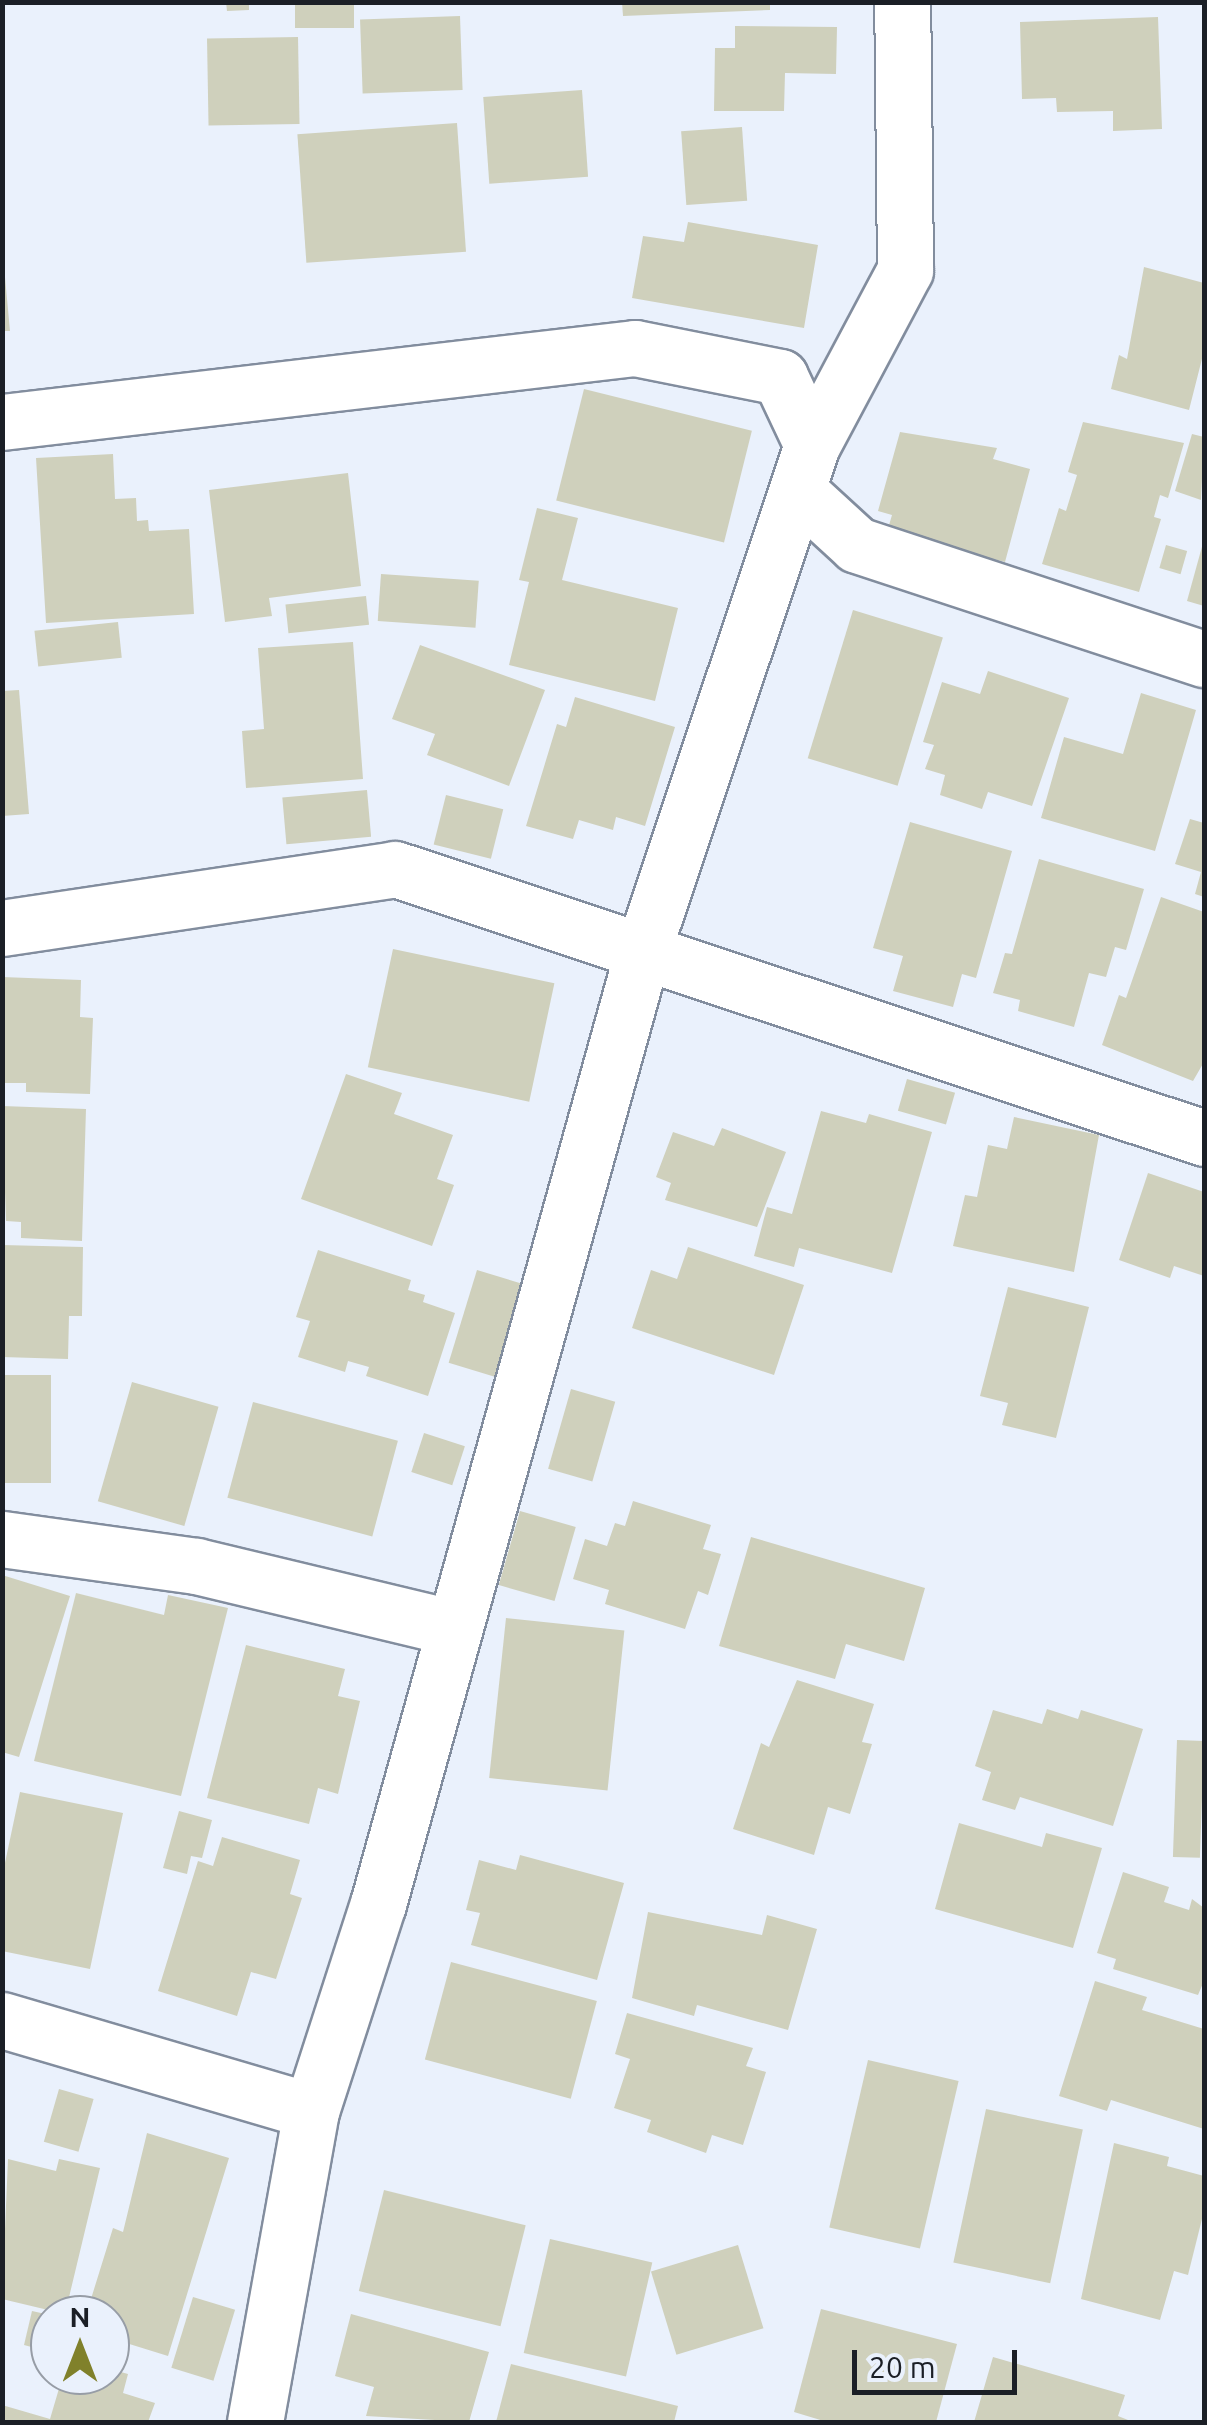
<!DOCTYPE html>
<html>
<head>
<meta charset="utf-8">
<style>
	body { margin:0 }
	#map { position:relative; width:1207px; height:2425px; overflow:hidden; background:#eaf1fc; font-family:Ubuntu,sans-serif }
	div>[style] { position:absolute }
	[style*='--x'] { left:calc(var(--x)*1px); top:calc(var(--y)*1px); width:calc(var(--w)*1px); rotate:calc(var(--a)*1deg) }
	.building>* { inset:0; background:#cfd0bc; transform-origin:0 0 }
	.roads { filter:drop-shadow(2px 0 #828d9e) drop-shadow(-2px 0 #828d9e) drop-shadow(0 2px #828d9e) drop-shadow(0 -2px #828d9e) }
	.minor>* { height:55px; margin:-27.5px; padding:0 27.5px; transform-origin:27.5px; border-radius:27.5px; background:#fff }
	span { translate:-50% -50%; white-space:nowrap; text-align:center; line-height:1.15; -webkit-text-stroke:9px #eaf1fc; paint-order:stroke }
	.frame { position:absolute; inset:0; border:5px solid #1b1f26; pointer-events:none }
	.north { position:absolute; left:30px; top:2295px; width:100px; height:100px; box-sizing:border-box; background:#eaf1fc; border:2px solid #979da6; border-radius:50%; rotate:0deg; font-size:28px; font-weight:700; line-height:40px; text-align:center; color:#1b1f26 }
	.north::after { content:''; display:block; margin:auto; width:35px; height:45px; background:#80812b; clip-path:polygon(50% 0,100% 100%,50% 72%,0 100%) }
	.scale { position:absolute; left:852px; top:2350px; width:165px; height:45px; box-sizing:border-box; border:5px solid #1b1f26; border-top:0; padding-left:12px; font-size:30px; line-height:35px; white-space:nowrap; color:#1b1f26; -webkit-text-stroke:8px #eaf1fc; paint-order:stroke }
</style>
</head>
<body>
<div id="map">
	<div class="building">
		<div style="clip-path:polygon(226px 2px,249px 2px,249px 10px,227px 11px)"></div>
		<div style="left:295px;top:2px;width:59px;height:26px"></div>
		<div style="clip-path:polygon(622px 2px,770px 2px,770px 10px,623px 16px)"></div>
		<div style="left:460px;top:16px;width:74px;height:100px;rotate:88deg"></div>
		<div style="clip-path:polygon(1158px 17px,1162px 129px,1113px 131px,1113px 111px,1057px 112px,1056px 98px,1022px 99px,1020px 22px)"></div>
		<div style="clip-path:polygon(735px 26px,837px 27px,836px 74px,785px 73px,784px 111px,714px 111px,715px 48px,735px 48px)"></div>
		<div style="left:298px;top:37px;width:87px;height:91px;rotate:89deg"></div>
		<div style="left:582px;top:90px;width:87px;height:99px;rotate:86deg"></div>
		<div style="left:457px;top:123px;width:129px;height:160px;rotate:86deg"></div>
		<div style="left:742px;top:127px;width:74px;height:61px;rotate:86deg"></div>
		<div style="clip-path:polygon(688px 222px,818px 245px,804px 328px,632px 298px,643px 236px,684px 242px)"></div>
		<div style="clip-path:polygon(2px 245px,10px 331px,2px 331px)"></div>
		<div style="clip-path:polygon(1144px 267px,1204px 283px,1204px 351px,1189px 410px,1111px 389px,1119px 355px,1127px 359px)"></div>
		<div style="left:584px;top:389px;width:173px;height:115px;rotate:14deg"></div>
		<div style="clip-path:polygon(1083px 422px,1184px 443px,1168px 498px,1160px 495px,1154px 517px,1161px 519px,1139px 592px,1042px 564px,1059px 508px,1066px 511px,1077px 475px,1068px 472px)"></div>
		<div style="clip-path:polygon(900px 432px,997px 448px,993px 459px,1030px 469px,1005px 562px,887px 532px,892px 515px,878px 511px)"></div>
		<div style="clip-path:polygon(1192px 434px,1204px 437px,1201px 500px,1175px 491px)"></div>
		<div style="clip-path:polygon(113px 454px,115px 499px,136px 498px,137px 521px,148px 520px,149px 531px,189px 529px,194px 614px,46px 623px,36px 458px)"></div>
		<div style="clip-path:polygon(348px 473px,361px 586px,269px 598px,272px 616px,225px 622px,209px 490px)"></div>
		<div style="clip-path:polygon(537px 508px,578px 518px,562px 580px,678px 608px,655px 701px,509px 665px,529px 582px,519px 580px)"></div>
		<div style="clip-path:polygon(1203px 543px,1204px 544px,1204px 606px,1187px 601px)"></div>
		<div style="left:1166px;top:545px;width:22px;height:24px;rotate:16deg"></div>
		<div style="left:381px;top:574px;width:98px;height:47px;rotate:4deg"></div>
		<div style="left:366px;top:596px;width:29px;height:81px;rotate:84deg"></div>
		<div style="left:853px;top:610px;width:94px;height:155px;rotate:17deg"></div>
		<div style="left:118px;top:622px;width:36px;height:84px;rotate:84deg"></div>
		<div style="clip-path:polygon(353px 642px,363px 779px,246px 788px,242px 731px,264px 729px,258px 648px)"></div>
		<div style="clip-path:polygon(420px 645px,545px 690px,509px 786px,427px 755px,435px 734px,392px 719px)"></div>
		<div style="clip-path:polygon(988px 671px,1069px 698px,1032px 806px,988px 792px,982px 809px,940px 795px,945px 775px,925px 769px,934px 745px,923px 742px,942px 682px,980px 694px)"></div>
		<div style="clip-path:polygon(19px 690px,29px 814px,2px 816px,2px 691px)"></div>
		<div style="clip-path:polygon(1141px 693px,1196px 710px,1155px 851px,1041px 818px,1064px 737px,1123px 754px)"></div>
		<div style="clip-path:polygon(575px 697px,675px 727px,645px 826px,616px 817px,613px 830px,579px 820px,573px 839px,526px 826px,557px 724px,566px 727px)"></div>
		<div style="left:367px;top:790px;width:47px;height:85px;rotate:85deg"></div>
		<div style="left:446px;top:795px;width:59px;height:51px;rotate:14deg"></div>
		<div style="clip-path:polygon(1190px 819px,1204px 823px,1204px 897px,1195px 894px,1201px 872px,1175px 864px)"></div>
		<div style="clip-path:polygon(910px 822px,1012px 851px,976px 978px,962px 974px,953px 1007px,893px 991px,903px 956px,873px 948px)"></div>
		<div style="clip-path:polygon(1039px 859px,1144px 889px,1126px 950px,1115px 947px,1106px 977px,1089px 973px,1074px 1027px,1018px 1011px,1020px 1000px,993px 993px,1005px 953px,1012px 954px)"></div>
		<div style="clip-path:polygon(1161px 897px,1204px 912px,1204px 1062px,1193px 1081px,1102px 1045px,1119px 995px,1126px 998px)"></div>
		<div style="left:393px;top:949px;width:165px;height:121px;rotate:12deg"></div>
		<div style="clip-path:polygon(2px 977px,81px 980px,80px 1017px,93px 1018px,90px 1094px,26px 1092px,26px 1083px,2px 1083px)"></div>
		<div style="clip-path:polygon(346px 1074px,402px 1093px,394px 1114px,453px 1135px,437px 1179px,454px 1185px,432px 1246px,301px 1199px)"></div>
		<div style="left:907px;top:1079px;width:50px;height:33px;rotate:16deg"></div>
		<div style="clip-path:polygon(2px 1106px,86px 1109px,82px 1241px,21px 1238px,21px 1222px,6px 1221px)"></div>
		<div style="clip-path:polygon(821px 1111px,866px 1123px,869px 1114px,932px 1132px,892px 1273px,799px 1248px,794px 1267px,754px 1256px,767px 1207px,792px 1214px)"></div>
		<div style="clip-path:polygon(1014px 1117px,1099px 1135px,1074px 1272px,953px 1246px,965px 1195px,977px 1197px,988px 1145px,1007px 1149px)"></div>
		<div style="clip-path:polygon(722px 1128px,786px 1152px,757px 1227px,665px 1200px,671px 1183px,656px 1177px,673px 1132px,714px 1146px)"></div>
		<div style="clip-path:polygon(1148px 1173px,1204px 1192px,1204px 1276px,1174px 1266px,1170px 1278px,1119px 1260px)"></div>
		<div style="clip-path:polygon(2px 1245px,83px 1247px,82px 1316px,69px 1316px,68px 1359px,2px 1357px)"></div>
		<div style="clip-path:polygon(688px 1247px,804px 1285px,774px 1375px,632px 1328px,651px 1270px,677px 1279px)"></div>
		<div style="clip-path:polygon(318px 1250px,411px 1280px,408px 1290px,425px 1295px,423px 1302px,455px 1313px,428px 1396px,366px 1376px,369px 1367px,348px 1361px,345px 1372px,298px 1357px,310px 1321px,296px 1317px)"></div>
		<div style="left:477px;top:1270px;width:55px;height:97px;rotate:17deg"></div>
		<div style="clip-path:polygon(1008px 1287px,1089px 1307px,1056px 1438px,1002px 1425px,1008px 1403px,980px 1396px)"></div>
		<div style="left:2px;top:1375px;width:49px;height:108px"></div>
		<div style="left:132px;top:1382px;width:90px;height:124px;rotate:16deg"></div>
		<div style="left:571px;top:1389px;width:46px;height:83px;rotate:16deg"></div>
		<div style="left:253px;top:1402px;width:150px;height:99px;rotate:15deg"></div>
		<div style="left:424px;top:1433px;width:43px;height:41px;rotate:18deg"></div>
		<div style="clip-path:polygon(633px 1501px,711px 1525px,703px 1549px,721px 1554px,708px 1595px,698px 1591px,685px 1629px,605px 1604px,609px 1590px,573px 1579px,585px 1539px,607px 1546px,615px 1523px,625px 1526px)"></div>
		<div style="left:520px;top:1511px;width:58px;height:77px;rotate:16deg"></div>
		<div style="clip-path:polygon(751px 1537px,925px 1588px,904px 1661px,846px 1644px,835px 1679px,719px 1646px)"></div>
		<div style="clip-path:polygon(2px 1575px,70px 1596px,19px 1757px,2px 1752px)"></div>
		<div style="clip-path:polygon(76px 1593px,164px 1615px,168px 1595px,228px 1608px,181px 1796px,34px 1761px)"></div>
		<div style="left:506px;top:1618px;width:119px;height:161px;rotate:6deg"></div>
		<div style="clip-path:polygon(246px 1645px,345px 1669px,338px 1696px,360px 1701px,338px 1794px,318px 1788px,309px 1824px,207px 1798px)"></div>
		<div style="clip-path:polygon(797px 1680px,874px 1704px,862px 1742px,872px 1744px,850px 1814px,828px 1807px,814px 1855px,733px 1829px,761px 1743px,769px 1747px)"></div>
		<div style="clip-path:polygon(1047px 1709px,1078px 1719px,1081px 1710px,1143px 1729px,1113px 1826px,1020px 1797px,1015px 1810px,982px 1800px,991px 1772px,975px 1766px,993px 1710px,1042px 1724px)"></div>
		<div style="left:1177px;top:1740px;width:27px;height:117px;rotate:2deg"></div>
		<div style="clip-path:polygon(20px 1792px,123px 1813px,90px 1969px,2px 1951px,2px 1877px)"></div>
		<div style="clip-path:polygon(179px 1811px,212px 1820px,202px 1858px,191px 1856px,187px 1874px,163px 1868px)"></div>
		<div style="clip-path:polygon(959px 1823px,1042px 1847px,1046px 1833px,1102px 1848px,1073px 1948px,935px 1909px)"></div>
		<div style="clip-path:polygon(222px 1837px,300px 1860px,290px 1894px,302px 1898px,276px 1979px,251px 1972px,237px 2016px,158px 1991px,198px 1861px,213px 1866px)"></div>
		<div style="clip-path:polygon(520px 1855px,624px 1883px,597px 1980px,471px 1945px,480px 1913px,466px 1910px,479px 1860px,516px 1870px)"></div>
		<div style="clip-path:polygon(1123px 1872px,1169px 1887px,1164px 1902px,1189px 1910px,1192px 1899px,1204px 1908px,1204px 1981px,1198px 1995px,1113px 1969px,1116px 1959px,1097px 1953px)"></div>
		<div style="clip-path:polygon(648px 1912px,762px 1935px,767px 1915px,817px 1929px,788px 2030px,697px 2005px,694px 2016px,632px 1998px)"></div>
		<div style="left:451px;top:1962px;width:151px;height:101px;rotate:15deg"></div>
		<div style="clip-path:polygon(1095px 1981px,1147px 1997px,1142px 2010px,1204px 2029px,1204px 2129px,1111px 2100px,1107px 2111px,1059px 2096px)"></div>
		<div style="clip-path:polygon(627px 2013px,753px 2048px,746px 2066px,766px 2072px,743px 2145px,712px 2135px,706px 2153px,647px 2132px,651px 2120px,614px 2108px,630px 2059px,615px 2054px)"></div>
		<div style="left:868px;top:2060px;width:93px;height:172px;rotate:13deg"></div>
		<div style="left:59px;top:2089px;width:36px;height:55px;rotate:16deg"></div>
		<div style="left:986px;top:2109px;width:99px;height:157px;rotate:12deg"></div>
		<div style="clip-path:polygon(147px 2133px,229px 2158px,168px 2356px,110px 2338px,110px 2315px,86px 2315px,113px 2228px,123px 2232px)"></div>
		<div style="clip-path:polygon(1114px 2143px,1169px 2157px,1167px 2166px,1204px 2176px,1204px 2211px,1188px 2275px,1174px 2271px,1160px 2320px,1081px 2299px)"></div>
		<div style="clip-path:polygon(8px 2159px,56px 2171px,59px 2159px,100px 2168px,65px 2314px,2px 2299px)"></div>
		<div style="left:384px;top:2190px;width:146px;height:104px;rotate:14deg"></div>
		<div style="left:550px;top:2239px;width:105px;height:117px;rotate:13deg"></div>
		<div style="left:738px;top:2245px;width:87px;height:91px;rotate:73deg"></div>
		<div style="left:193px;top:2297px;width:44px;height:74px;rotate:17deg"></div>
		<div style="clip-path:polygon(821px 2309px,957px 2344px,936px 2422px,827px 2422px,794px 2412px)"></div>
		<div style="clip-path:polygon(32px 2311px,50px 2315px,50px 2352px,24px 2345px)"></div>
		<div style="clip-path:polygon(351px 2314px,489px 2352px,469px 2422px,366px 2416px,374px 2387px,335px 2376px)"></div>
		<div style="clip-path:polygon(993px 2357px,1125px 2395px,1118px 2416px,1133px 2422px,974px 2422px)"></div>
		<div style="clip-path:polygon(511px 2364px,678px 2406px,674px 2422px,496px 2422px)"></div>
		<div style="clip-path:polygon(110px 2369px,128px 2374px,123px 2393px,155px 2403px,148px 2422px,2px 2422px,2px 2405px,50px 2419px,63px 2375px,110px 2375px)"></div>
	</div>
	<div class="roads">
		<div class="minor">
			<div style="--x:2;--y:422;--w:637;--a:-6.67"></div>
			<div style="--x:635;--y:348;--w:148;--a:11.3"></div>
			<div style="--x:780;--y:377;--w:75;--a:64.8"></div>
			<div style="--x:797;--y:490;--w:81;--a:42.5"></div>
			<div style="--x:857;--y:545;--w:365;--a:18.2"></div>
			<div style="--x:2;--y:928;--w:397;--a:-8.5"></div>
			<div style="--x:395;--y:869;--w:853;--a:18.39"></div>
			<div style="--x:2;--y:1539;--w:196;--a:7.9"></div>
			<div style="--x:196;--y:1566;--w:262;--a:13.5"></div>
			<div style="--x:2;--y:2020;--w:322;--a:16.4"></div>
			<div style="--x:255;--y:2422;--w:316;--a:-79.8"></div>
			<div style="--x:311;--y:2111;--w:218;--a:-72.1"></div>
			<div style="--x:378;--y:1904;--w:993;--a:-74.47"></div>
			<div style="--x:644;--y:947;--w:529;--a:-71.5"></div>
			<div style="--x:812;--y:445;--w:198;--a:-62"></div>
			<div style="--x:905;--y:270;--w:268;--a:-90.6"></div>
		</div>
	</div>
	<div class="frame"></div>
	<div class="north">N</div>
	<div class="scale">20 m</div>
</div>
</body>
</html>
